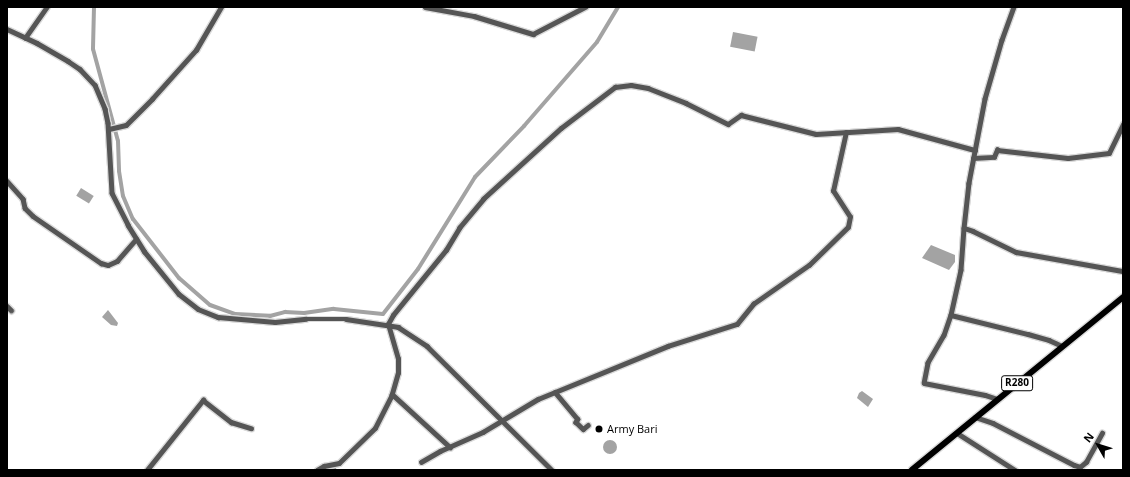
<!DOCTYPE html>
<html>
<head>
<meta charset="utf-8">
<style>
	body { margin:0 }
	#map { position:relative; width:1130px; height:477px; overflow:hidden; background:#fff; font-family:"Open Sans",sans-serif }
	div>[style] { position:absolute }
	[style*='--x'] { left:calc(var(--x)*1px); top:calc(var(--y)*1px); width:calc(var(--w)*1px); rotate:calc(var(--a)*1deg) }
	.water>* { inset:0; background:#a3a3a3; transform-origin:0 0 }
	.round { border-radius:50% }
	.canal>* { height:4px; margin:-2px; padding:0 2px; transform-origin:2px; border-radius:2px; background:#a3a3a3 }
	.roads { filter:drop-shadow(1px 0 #dbdbdb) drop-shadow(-1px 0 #dbdbdb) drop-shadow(0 1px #dbdbdb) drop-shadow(0 -1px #dbdbdb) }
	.minor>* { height:4.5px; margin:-2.25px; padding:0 2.25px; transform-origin:2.25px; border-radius:2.25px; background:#555 }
	.major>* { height:5.5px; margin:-2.75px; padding:0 2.75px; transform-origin:2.75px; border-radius:2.75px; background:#000 }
	.dots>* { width:11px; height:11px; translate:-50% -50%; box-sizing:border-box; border:2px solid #fff; border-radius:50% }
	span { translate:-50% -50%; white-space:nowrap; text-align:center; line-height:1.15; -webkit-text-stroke:3px #fff; paint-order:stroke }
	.shield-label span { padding:1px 3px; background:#fff; border:1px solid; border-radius:3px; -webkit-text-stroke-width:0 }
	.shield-label { font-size:10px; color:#000; font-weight:700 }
	.poi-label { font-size:11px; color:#000 }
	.left { translate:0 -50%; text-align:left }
	.frame { position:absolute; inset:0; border:8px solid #000; pointer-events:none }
	.north { position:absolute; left:1078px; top:425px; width:40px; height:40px; -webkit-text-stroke:3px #fff; paint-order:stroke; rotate:309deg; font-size:11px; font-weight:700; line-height:16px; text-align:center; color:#000 }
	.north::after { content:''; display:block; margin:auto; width:14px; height:18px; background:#000; clip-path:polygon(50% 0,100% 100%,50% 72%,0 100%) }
</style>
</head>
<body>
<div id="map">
	<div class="water">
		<div style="left:733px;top:32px;width:25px;height:15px;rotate:11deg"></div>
		<div style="left:81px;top:188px;width:15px;height:9px;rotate:32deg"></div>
		<div style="clip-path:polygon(931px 245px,955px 255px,955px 262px,949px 270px,922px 258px)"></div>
		<div style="clip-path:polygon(108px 310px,118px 323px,117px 326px,111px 325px,102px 317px)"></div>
		<div style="clip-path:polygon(862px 391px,873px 399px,868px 407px,857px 398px,859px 393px)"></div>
		<div class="round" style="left:603px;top:440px;width:14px;height:14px"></div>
	</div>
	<div class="canal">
		<div style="--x:94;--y:7;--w:42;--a:91.4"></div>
		<div style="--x:93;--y:49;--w:95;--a:74.8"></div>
		<div style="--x:118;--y:141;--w:30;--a:88"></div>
		<div style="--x:119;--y:171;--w:25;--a:81"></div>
		<div style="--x:123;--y:196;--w:25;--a:67"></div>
		<div style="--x:133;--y:219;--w:75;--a:52.1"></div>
		<div style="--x:179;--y:278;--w:41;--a:41.1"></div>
		<div style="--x:210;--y:305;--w:27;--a:20"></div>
		<div style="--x:235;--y:314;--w:35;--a:3"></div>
		<div style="--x:270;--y:316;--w:16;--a:-15"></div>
		<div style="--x:285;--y:312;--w:19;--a:3"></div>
		<div style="--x:304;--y:313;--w:30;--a:-8"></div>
		<div style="--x:334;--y:309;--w:49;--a:5.8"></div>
		<div style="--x:383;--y:314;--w:57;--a:-52.1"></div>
		<div style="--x:418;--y:269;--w:108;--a:-58.2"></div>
		<div style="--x:475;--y:177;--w:71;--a:-46.1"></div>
		<div style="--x:524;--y:126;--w:111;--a:-49"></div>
		<div style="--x:597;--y:42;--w:41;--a:-59"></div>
		<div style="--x:331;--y:470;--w:4;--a:-34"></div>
		<div style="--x:334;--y:468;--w:2;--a:117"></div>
	</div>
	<div class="roads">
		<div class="minor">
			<div style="--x:425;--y:7;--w:50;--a:10.4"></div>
			<div style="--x:474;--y:16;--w:62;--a:17"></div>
			<div style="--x:533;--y:34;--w:59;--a:-27.4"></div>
			<div style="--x:1014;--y:7;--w:35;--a:110"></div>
			<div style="--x:1002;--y:40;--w:61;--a:106.1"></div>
			<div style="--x:985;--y:99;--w:86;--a:100.8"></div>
			<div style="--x:969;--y:183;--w:45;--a:96.3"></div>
			<div style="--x:964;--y:228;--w:9;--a:18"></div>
			<div style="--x:973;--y:231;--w:48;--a:26"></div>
			<div style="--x:1016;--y:252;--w:109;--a:10.1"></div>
			<div style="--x:7;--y:29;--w:33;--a:25"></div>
			<div style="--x:37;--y:43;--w:36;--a:30"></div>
			<div style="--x:68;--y:61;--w:14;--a:34"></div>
			<div style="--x:80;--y:69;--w:22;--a:47"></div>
			<div style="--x:95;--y:85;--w:26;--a:67"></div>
			<div style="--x:105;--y:109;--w:14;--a:78"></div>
			<div style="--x:108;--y:123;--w:70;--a:86.7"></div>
			<div style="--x:112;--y:193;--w:36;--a:63"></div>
			<div style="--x:128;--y:225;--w:31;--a:58"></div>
			<div style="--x:144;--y:251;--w:55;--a:50.9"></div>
			<div style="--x:179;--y:294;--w:24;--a:38"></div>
			<div style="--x:198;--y:309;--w:22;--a:22"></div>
			<div style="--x:218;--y:317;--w:57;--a:5"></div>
			<div style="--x:275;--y:322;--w:31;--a:-6"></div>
			<div style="--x:306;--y:319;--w:40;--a:0"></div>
			<div style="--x:346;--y:319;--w:53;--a:8.7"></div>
			<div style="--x:398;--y:327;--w:35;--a:33"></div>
			<div style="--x:427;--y:346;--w:176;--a:44.8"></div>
			<div style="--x:25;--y:38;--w:38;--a:-55"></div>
			<div style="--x:109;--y:129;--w:17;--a:-13"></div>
			<div style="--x:126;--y:125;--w:37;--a:-45"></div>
			<div style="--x:152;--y:99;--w:66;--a:-48.1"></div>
			<div style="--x:196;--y:50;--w:50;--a:-59.8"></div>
			<div style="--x:973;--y:158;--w:21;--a:-3"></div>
			<div style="--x:994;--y:157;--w:8;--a:-67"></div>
			<div style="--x:997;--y:150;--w:71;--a:6.4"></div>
			<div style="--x:1068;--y:158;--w:41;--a:-7"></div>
			<div style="--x:1109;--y:153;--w:32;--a:-64"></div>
			<div style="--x:7;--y:181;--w:24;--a:48"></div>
			<div style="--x:23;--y:199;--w:9;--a:77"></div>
			<div style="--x:25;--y:208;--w:11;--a:45"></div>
			<div style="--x:33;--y:216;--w:83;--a:34.7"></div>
			<div style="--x:101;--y:263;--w:7;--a:16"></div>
			<div style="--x:108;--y:265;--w:10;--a:-24"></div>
			<div style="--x:117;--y:261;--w:29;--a:-49"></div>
			<div style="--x:964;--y:228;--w:42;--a:94.1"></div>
			<div style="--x:961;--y:270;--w:46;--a:102.5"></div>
			<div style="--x:951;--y:315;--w:79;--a:13.9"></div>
			<div style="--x:1028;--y:334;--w:22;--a:16"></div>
			<div style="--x:1049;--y:340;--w:14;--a:25"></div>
			<div style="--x:7;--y:306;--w:6;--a:45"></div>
			<div style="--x:951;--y:315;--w:21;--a:109"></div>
			<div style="--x:944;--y:335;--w:32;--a:120"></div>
			<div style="--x:928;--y:363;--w:20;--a:101"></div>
			<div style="--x:924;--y:383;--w:62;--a:11.1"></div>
			<div style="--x:985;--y:395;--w:13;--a:18"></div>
			<div style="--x:555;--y:392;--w:35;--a:50"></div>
			<div style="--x:578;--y:419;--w:4;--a:124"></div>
			<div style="--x:576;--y:422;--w:10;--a:45"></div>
			<div style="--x:583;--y:429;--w:6;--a:-39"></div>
			<div style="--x:392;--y:394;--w:79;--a:42.4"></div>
			<div style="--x:975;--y:417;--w:19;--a:18"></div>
			<div style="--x:993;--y:423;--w:91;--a:27.4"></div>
			<div style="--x:1074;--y:465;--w:6;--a:18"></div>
			<div style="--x:1080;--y:467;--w:8;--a:-40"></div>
			<div style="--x:1086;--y:462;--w:33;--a:-61"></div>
			<div style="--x:957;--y:433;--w:69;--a:32.5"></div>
			<div style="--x:421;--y:462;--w:22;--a:-30"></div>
			<div style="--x:440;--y:451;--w:47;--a:-23.8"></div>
			<div style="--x:483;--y:432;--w:64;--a:-31"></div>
			<div style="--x:538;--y:399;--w:140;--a:-22.2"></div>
			<div style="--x:668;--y:346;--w:72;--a:-17.7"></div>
			<div style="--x:737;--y:324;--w:26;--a:-51"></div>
			<div style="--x:753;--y:304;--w:68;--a:-34.9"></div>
			<div style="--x:809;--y:265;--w:54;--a:-44.3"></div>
			<div style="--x:848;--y:227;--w:10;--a:-79"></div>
			<div style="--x:850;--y:217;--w:31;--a:-123"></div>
			<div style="--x:833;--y:191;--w:60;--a:-77.6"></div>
			<div style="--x:147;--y:470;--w:90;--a:-51.3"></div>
			<div style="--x:203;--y:400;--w:36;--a:38"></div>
			<div style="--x:231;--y:422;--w:21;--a:17"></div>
			<div style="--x:317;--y:470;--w:8;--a:-30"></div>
			<div style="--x:324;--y:466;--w:15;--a:-11"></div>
			<div style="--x:339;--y:463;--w:50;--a:-44.2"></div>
			<div style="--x:375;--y:428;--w:35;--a:-63"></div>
			<div style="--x:391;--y:397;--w:25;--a:-74"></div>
			<div style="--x:398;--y:373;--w:14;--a:-90"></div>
			<div style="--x:398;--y:359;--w:36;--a:-106"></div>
			<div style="--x:388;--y:324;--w:10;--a:-61"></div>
			<div style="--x:393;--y:315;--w:84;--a:-50.8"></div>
			<div style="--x:446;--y:250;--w:26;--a:-59"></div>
			<div style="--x:459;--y:228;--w:38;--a:-50"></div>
			<div style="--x:483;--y:199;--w:105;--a:-42.3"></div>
			<div style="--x:561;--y:128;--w:68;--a:-37.2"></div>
			<div style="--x:615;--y:87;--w:16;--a:-7"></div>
			<div style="--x:631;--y:85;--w:17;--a:10"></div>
			<div style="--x:648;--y:88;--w:41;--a:21.5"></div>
			<div style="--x:686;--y:103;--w:47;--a:26.6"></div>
			<div style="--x:728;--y:124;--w:16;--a:-35"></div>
			<div style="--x:741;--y:115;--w:77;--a:14.2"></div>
			<div style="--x:816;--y:134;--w:82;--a:-3.5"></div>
			<div style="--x:898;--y:129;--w:80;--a:15.3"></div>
		</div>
		<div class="major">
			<div style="--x:912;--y:470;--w:273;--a:-39.3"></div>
		</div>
	</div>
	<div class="dots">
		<div style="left:599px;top:429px;background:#000"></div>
	</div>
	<div class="shield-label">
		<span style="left:1017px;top:383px">R280</span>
	</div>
	<div class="poi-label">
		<span class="left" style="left:607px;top:429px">Army Bari</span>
	</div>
	<div class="frame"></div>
	<div class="north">N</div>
</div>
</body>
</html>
